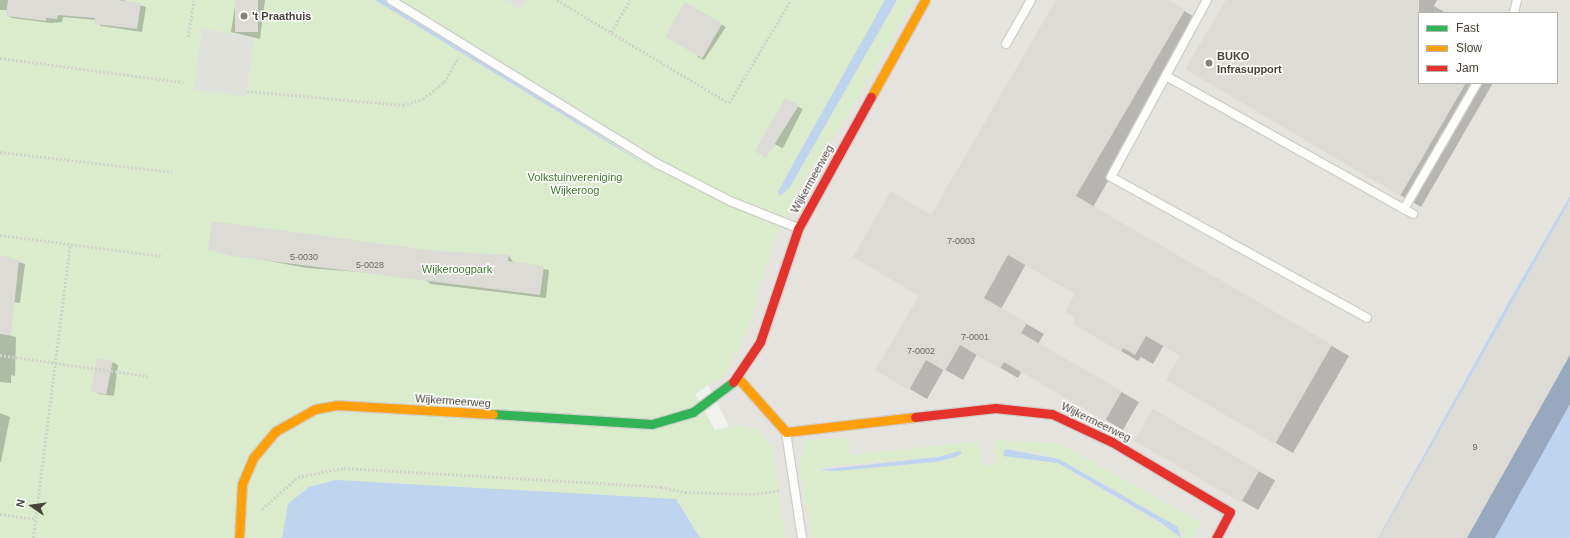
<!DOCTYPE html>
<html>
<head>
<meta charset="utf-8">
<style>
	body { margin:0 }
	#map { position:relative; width:1570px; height:538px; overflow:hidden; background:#f2f2ed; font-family:Helvetica,sans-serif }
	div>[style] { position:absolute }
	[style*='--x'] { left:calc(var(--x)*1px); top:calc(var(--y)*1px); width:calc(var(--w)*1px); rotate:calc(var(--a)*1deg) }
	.industrial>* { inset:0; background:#e5e3de }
	.green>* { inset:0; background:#dbeccd }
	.parking>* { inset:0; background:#e1e1dc; transform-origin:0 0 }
	.water>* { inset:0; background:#bed4ef }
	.shadow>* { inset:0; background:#0003; transform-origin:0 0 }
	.building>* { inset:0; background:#dcdbd5; transform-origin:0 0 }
	.path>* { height:2.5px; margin-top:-1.25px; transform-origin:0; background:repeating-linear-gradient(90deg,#d2d2cb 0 2px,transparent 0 4px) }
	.roads { filter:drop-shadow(1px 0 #d0cfca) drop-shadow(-1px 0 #d0cfca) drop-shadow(0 1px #d0cfca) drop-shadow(0 -1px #d0cfca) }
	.lane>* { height:8px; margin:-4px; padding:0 4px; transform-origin:4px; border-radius:4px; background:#fdfdfc }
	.fast>* { height:9px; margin:-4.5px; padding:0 4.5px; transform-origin:4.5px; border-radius:4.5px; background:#30b455 }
	.slow>* { height:9px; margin:-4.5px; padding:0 4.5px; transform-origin:4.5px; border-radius:4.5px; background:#ff9f0a }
	.jam>* { height:9px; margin:-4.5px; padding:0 4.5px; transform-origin:4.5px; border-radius:4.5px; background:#e5322d }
	.dots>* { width:11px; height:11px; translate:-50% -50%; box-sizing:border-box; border:2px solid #fff; border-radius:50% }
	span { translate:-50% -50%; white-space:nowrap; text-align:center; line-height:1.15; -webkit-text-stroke:3px #fff; paint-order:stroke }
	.number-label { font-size:9px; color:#6e6a60 }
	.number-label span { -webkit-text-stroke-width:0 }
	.poi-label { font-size:11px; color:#484438; font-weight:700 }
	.left { translate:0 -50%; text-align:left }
	.park-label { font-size:11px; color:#3d7a2b }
	.street-label { font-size:11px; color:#484438 }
	.legend { position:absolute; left:1418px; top:12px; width:140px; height:72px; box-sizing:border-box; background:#fff; border:1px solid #b6b4af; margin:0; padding:5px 7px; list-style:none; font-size:12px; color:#484438 }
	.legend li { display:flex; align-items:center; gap:8px; height:20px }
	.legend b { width:20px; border:1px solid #b6b4af }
	.north { position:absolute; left:12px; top:486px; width:40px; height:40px; -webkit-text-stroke:3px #fff; paint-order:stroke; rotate:283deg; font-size:11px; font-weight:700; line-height:16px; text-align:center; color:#484438 }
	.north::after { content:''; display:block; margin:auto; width:14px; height:18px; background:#484438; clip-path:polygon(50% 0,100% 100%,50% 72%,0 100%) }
</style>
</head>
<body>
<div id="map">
	<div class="industrial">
		<div style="clip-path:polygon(evenodd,895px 0,1570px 0,1570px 196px,1378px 538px,785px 538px,701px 371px,895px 0,1419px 13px,1557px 13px,1557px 83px,1419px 83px,1419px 13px)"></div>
	</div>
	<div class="green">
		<div style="clip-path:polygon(0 0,914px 0,838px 132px,801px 184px,772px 246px,749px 326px,725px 375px,695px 394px,715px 430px,739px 425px,757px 430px,773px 448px,785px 538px,0 538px)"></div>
		<div style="clip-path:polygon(evenodd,849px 438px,850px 455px,979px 441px,983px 463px,989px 466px,994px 464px,995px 440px,1058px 443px,1201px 522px,1193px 538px,1181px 538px,1183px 533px,1078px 469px,1041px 453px,1005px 449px,1003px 456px,1058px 463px,1179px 535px,1177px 538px,811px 538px,799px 469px,805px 440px,849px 438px,959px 451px,956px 457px,935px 462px,821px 472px,821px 467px,938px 457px,959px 451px)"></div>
	</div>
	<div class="parking">
		<div style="clip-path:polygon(505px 0,526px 0,520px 9px)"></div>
		<div style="left:202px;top:29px;width:53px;height:61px;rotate:8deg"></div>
	</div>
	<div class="water">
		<div style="clip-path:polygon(375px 0,388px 0,710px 206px,655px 171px)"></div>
		<div style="clip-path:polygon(885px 0,897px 0,790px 187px,780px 196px,778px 192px,788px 173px)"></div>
		<div style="clip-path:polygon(1570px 196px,1570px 538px,1378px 538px,1508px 303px)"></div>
		<div style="clip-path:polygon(1005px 449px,1059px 459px,1178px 527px,1181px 538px,1160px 522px,1058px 463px,1003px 456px)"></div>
		<div style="clip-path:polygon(960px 451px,962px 453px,956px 457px,935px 462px,837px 471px,819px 470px,938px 457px)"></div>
		<div style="clip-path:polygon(336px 480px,676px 499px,700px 538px,282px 538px,288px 504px,309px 487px)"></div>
	</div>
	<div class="shadow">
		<div style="clip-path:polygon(0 0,123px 0,146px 7px,142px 32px,101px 26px,96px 20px,63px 17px,62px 22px,51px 23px,12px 18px,7px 15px,8px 10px,0 10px)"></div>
		<div style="clip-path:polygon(236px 0,265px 0,260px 39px,231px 32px)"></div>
		<div style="clip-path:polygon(1057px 0,1166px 0,1201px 21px,1093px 207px,1349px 356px,1293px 453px,1167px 379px,1182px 355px,1164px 345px,1153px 364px,1141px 357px,1138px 361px,1075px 324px,1077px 294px,1026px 264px,1001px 309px,1044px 334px,1038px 344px,1139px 402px,1123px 430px,1022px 371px,1018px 378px,977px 354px,963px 380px,944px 369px,927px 399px,877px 370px,920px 295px,932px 216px)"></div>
		<div style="clip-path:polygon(1227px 0,1437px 0,1434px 6px,1446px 13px,1419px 13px,1419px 83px,1493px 83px,1421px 207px,1400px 195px)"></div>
		<div style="clip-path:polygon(686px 4px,726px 27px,704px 60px,698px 57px)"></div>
		<div style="left:785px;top:100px;width:20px;height:44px;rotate:27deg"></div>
		<div style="clip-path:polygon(1570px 202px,1570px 404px,1495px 538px,1380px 538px)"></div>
		<div style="clip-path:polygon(209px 250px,509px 256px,514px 263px,549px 270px,546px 298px,431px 284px,426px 280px,384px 274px,307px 268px)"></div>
		<div style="clip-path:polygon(0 256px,25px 264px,20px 303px,0 301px)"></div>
		<div style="clip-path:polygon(0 333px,16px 337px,15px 376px,11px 375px,11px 383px,0 382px)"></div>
		<div style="clip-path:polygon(113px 362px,118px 365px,114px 396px,99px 394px,93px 391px)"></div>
		<div style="left:1153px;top:410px;width:141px;height:34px;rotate:30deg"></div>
		<div style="clip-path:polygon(0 413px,10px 417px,1px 462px,0 462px)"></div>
	</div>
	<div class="building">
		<div style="clip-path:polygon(8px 0,118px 0,141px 3px,137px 29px,95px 24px,95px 18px,58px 15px,57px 19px,46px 18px,46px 21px,6px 16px)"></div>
		<div style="left:235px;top:0;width:23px;height:32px"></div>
		<div style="clip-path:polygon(1056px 0,1168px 0,1185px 10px,1076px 196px,1332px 345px,1275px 444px,1166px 380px,1180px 356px,1146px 336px,1135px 355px,1123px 348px,1121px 352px,1073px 324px,1076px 319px,1065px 312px,1075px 294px,1008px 255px,984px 298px,1027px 323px,1021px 333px,1122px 391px,1105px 421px,1004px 362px,1000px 369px,960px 345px,945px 371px,926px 360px,909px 390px,875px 370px,919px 296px,853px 257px,891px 191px,931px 215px)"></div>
		<div style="clip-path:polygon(1226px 0,1419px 0,1419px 83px,1466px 83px,1400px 196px,1185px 69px)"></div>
		<div style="left:685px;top:2px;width:43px;height:40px;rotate:30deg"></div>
		<div style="clip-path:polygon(785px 98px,799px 105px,766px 158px,755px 151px)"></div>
		<div style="clip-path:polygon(1570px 200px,1570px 355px,1467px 538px,1379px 538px)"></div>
		<div style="clip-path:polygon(212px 221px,436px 251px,509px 255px,508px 261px,544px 266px,540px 295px,231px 256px,208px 250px)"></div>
		<div style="clip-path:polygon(0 255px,19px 260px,11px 335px,0 334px)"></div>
		<div style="left:97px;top:358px;width:16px;height:34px;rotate:11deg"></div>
		<div style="left:1153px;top:409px;width:123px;height:37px;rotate:30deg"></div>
	</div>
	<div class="path">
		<div style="--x:557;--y:0;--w:200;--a:30.9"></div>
		<div style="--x:729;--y:103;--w:120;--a:-59"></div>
		<div style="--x:611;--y:32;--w:37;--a:-59"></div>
		<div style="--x:188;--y:37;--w:37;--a:-81"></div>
		<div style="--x:0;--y:58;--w:185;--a:7.5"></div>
		<div style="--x:247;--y:91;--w:157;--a:5.1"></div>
		<div style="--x:403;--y:105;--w:21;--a:-17"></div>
		<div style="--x:423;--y:99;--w:27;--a:-39"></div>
		<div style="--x:444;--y:82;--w:29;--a:-59"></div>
		<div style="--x:0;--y:152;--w:173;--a:6.6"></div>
		<div style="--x:0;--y:235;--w:163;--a:7.4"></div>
		<div style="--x:0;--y:355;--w:149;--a:8.1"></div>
		<div style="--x:262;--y:509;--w:48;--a:-41.6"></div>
		<div style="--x:298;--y:477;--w:47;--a:-11.1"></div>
		<div style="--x:344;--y:468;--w:318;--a:3.4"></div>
		<div style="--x:661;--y:487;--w:25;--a:12"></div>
		<div style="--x:685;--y:492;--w:68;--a:1.7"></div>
		<div style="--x:753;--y:494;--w:27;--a:-8"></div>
		<div style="--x:0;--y:514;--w:35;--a:8"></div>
		<div style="--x:33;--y:538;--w:296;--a:-82.8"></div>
	</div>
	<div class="roads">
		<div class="lane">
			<div style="--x:391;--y:0;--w:313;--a:31.6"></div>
			<div style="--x:658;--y:164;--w:81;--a:27.2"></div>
			<div style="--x:730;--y:201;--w:73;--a:21.7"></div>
			<div style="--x:1207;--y:0;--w:201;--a:118.5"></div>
			<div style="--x:1111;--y:177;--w:292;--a:28.8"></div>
			<div style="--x:1514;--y:13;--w:13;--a:-77"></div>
			<div style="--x:1006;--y:44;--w:51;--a:-60.4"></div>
			<div style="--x:1166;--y:76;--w:283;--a:29.2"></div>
			<div style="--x:1404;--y:209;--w:146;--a:-59.9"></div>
			<div style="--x:786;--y:432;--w:107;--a:81.4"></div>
		</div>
		<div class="fast">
			<div style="--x:493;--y:414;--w:159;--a:3.6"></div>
			<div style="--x:652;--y:424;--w:43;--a:-16.3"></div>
			<div style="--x:693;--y:412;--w:50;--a:-36.9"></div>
		</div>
		<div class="slow">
			<div style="--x:871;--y:97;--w:111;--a:-60.9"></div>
			<div style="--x:738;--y:378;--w:72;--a:48.4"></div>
			<div style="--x:786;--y:432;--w:130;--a:-6.6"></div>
			<div style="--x:239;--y:538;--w:54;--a:-86.8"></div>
			<div style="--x:242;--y:484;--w:28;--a:-67"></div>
			<div style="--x:253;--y:458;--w:35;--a:-50"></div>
			<div style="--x:276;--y:431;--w:45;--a:-29.4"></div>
			<div style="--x:315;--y:409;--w:22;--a:-10"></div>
			<div style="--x:337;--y:405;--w:156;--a:3.3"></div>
		</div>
		<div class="jam">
			<div style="--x:733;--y:382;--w:48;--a:-56"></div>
			<div style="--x:760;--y:342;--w:119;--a:-71.4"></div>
			<div style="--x:798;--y:229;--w:151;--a:-61.1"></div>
			<div style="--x:915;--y:417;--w:81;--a:-6.4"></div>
			<div style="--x:995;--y:408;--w:57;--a:6"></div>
			<div style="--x:1052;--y:414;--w:66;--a:25"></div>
			<div style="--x:1112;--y:442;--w:137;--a:30.7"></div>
			<div style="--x:1230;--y:512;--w:30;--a:118"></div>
		</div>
	</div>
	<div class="dots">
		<div style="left:244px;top:16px;background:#848177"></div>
		<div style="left:1209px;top:63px;background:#848177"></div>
	</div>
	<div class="number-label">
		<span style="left:961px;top:241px">7-0003</span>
		<span style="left:304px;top:257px">5-0030</span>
		<span style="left:370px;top:265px">5-0028</span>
		<span style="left:975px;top:337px">7-0001</span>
		<span style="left:921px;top:351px">7-0002</span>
		<span style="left:1475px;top:447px">9</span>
	</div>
	<div class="poi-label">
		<span class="left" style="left:252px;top:16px">'t Praathuis</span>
		<span class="left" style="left:1217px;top:63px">BUKO<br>Infrasupport</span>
	</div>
	<div class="park-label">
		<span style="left:575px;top:184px">Volkstuinvereniging<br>Wijkeroog</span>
		<span style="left:457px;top:269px">Wijkeroogpark</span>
	</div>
	<div class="street-label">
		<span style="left:812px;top:179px;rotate:-61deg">Wijkermeerweg</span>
		<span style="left:453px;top:401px;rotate:4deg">Wijkermeerweg</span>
		<span style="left:1096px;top:422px;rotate:26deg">Wijkermeerweg</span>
	</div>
	<ul class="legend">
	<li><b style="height:5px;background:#30b455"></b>Fast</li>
	<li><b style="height:5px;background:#ff9f0a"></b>Slow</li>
	<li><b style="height:5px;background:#e5322d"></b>Jam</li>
	</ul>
	<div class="north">N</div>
</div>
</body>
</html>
